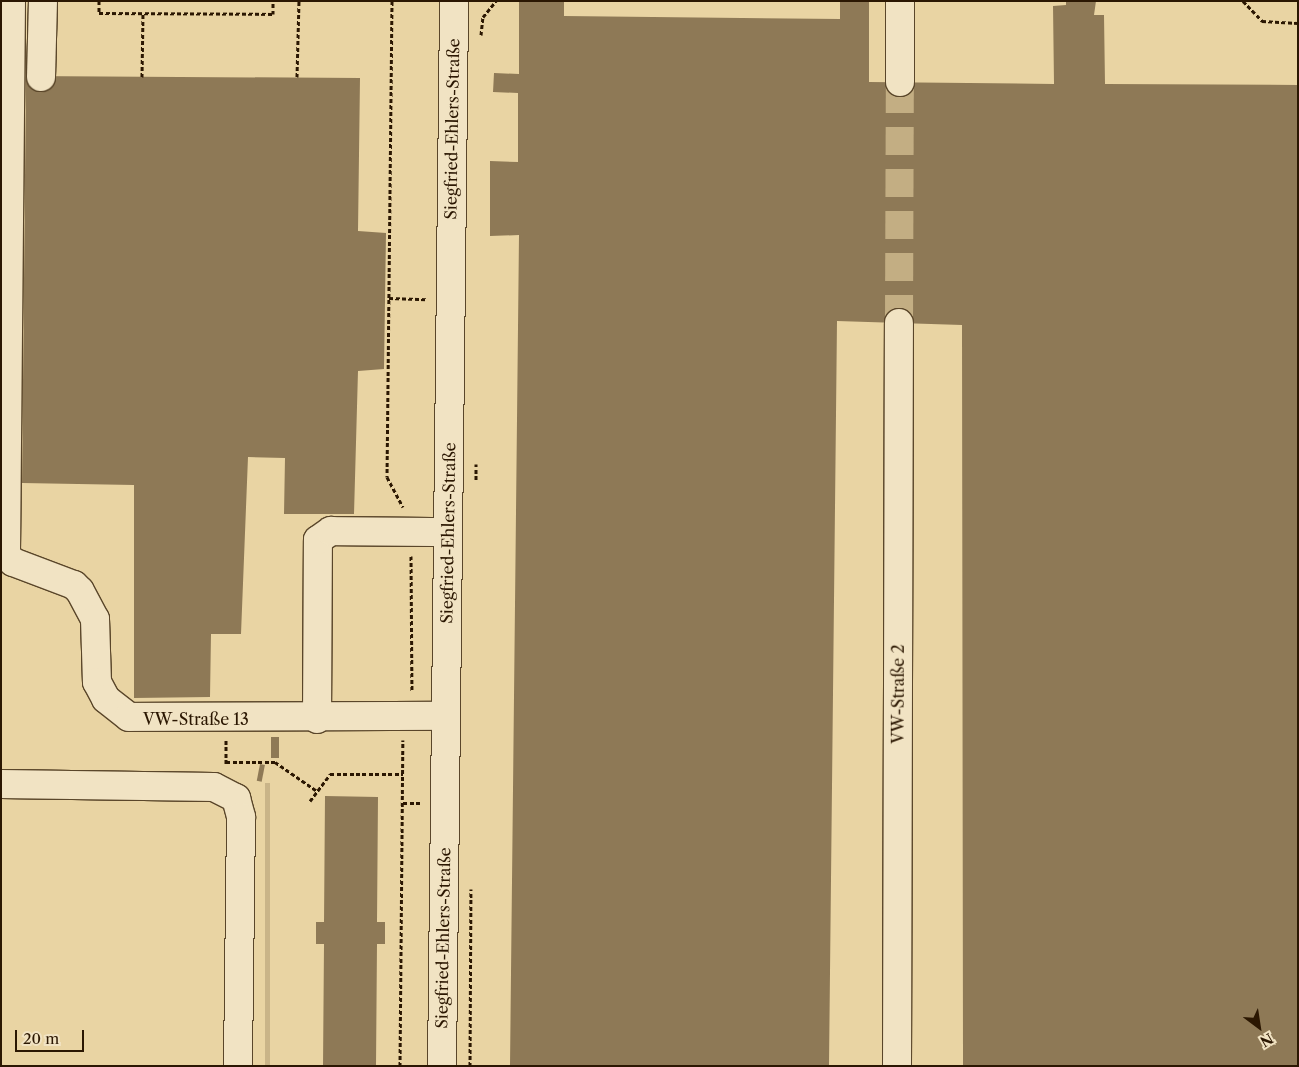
<!DOCTYPE html>
<html>
<head>
<meta charset="utf-8">
<style>
	body { margin:0 }
	#map { position:relative; width:1299px; height:1067px; overflow:hidden; background:#e9d4a3; font-family:"Libre Caslon Text",serif }
	div>[style] { position:absolute }
	[style*='--x'] { left:calc(var(--x)*1px); top:calc(var(--y)*1px); width:calc(var(--w)*1px); rotate:calc(var(--a)*1deg) }
	.green>* { inset:0; background:#c9b488; transform-origin:0 0 }
	.building>* { inset:0; background:#8e7956; transform-origin:0 0 }
	.minor-tunnel>* { height:28px; margin-top:-14px; transform-origin:0; background:repeating-linear-gradient(90deg,#c3ae83 0 28px,transparent 0 42px) }
	.path>* { height:3px; margin-top:-1.5px; transform-origin:0; background:repeating-linear-gradient(90deg,#2b1702 0 4px,transparent 0 6.5px) }
	.roads { filter:drop-shadow(1px 0 #5a462a) drop-shadow(-1px 0 #5a462a) drop-shadow(0 1px #5a462a) drop-shadow(0 -1px #5a462a) }
	.minor>* { height:28px; margin:-14px; padding:0 14px; transform-origin:14px; border-radius:14px; background:#f1e3c3 }
	span { translate:-50% -50%; white-space:nowrap; text-align:center; line-height:1.15; -webkit-text-stroke:4px #f1e3c3; paint-order:stroke }
	.street-label { font-size:16px; color:#2b1702 }
	.frame { position:absolute; inset:0; border:2px solid #2b1702; pointer-events:none }
	.north { position:absolute; left:1234px; top:1002px; width:50px; height:50px; -webkit-text-stroke:4px #f1e3c3; paint-order:stroke; rotate:149deg; font-size:14px; font-weight:700; line-height:20px; text-align:center; color:#2b1702 }
	.north::after { content:''; display:block; margin:auto; width:18px; height:22px; background:#2b1702; clip-path:polygon(50% 0,100% 100%,50% 72%,0 100%) }
	.scale { position:absolute; left:15px; top:1030px; width:69px; height:22px; box-sizing:border-box; border:2px solid #2b1702; border-top:0; padding-left:6px; font-size:15px; line-height:18px; white-space:nowrap; color:#2b1702; -webkit-text-stroke:4px #f1e3c3; paint-order:stroke }
</style>
</head>
<body>
<div id="map">
	<div class="green">
		<div style="left:265px;top:783px;width:5px;height:283px"></div>
	</div>
	<div class="building">
		<div style="clip-path:polygon(519px 1px,564px 1px,564px 16px,840px 19px,840px 1px,869px 1px,869px 82px,1054px 84px,1053px 6px,1066px 5px,1066px 1px,1096px 1px,1094px 15px,1104px 15px,1105px 84px,1298px 85px,1298px 1066px,963px 1066px,962px 325px,837px 321px,829px 1066px,510px 1066px,519px 235px,490px 236px,490px 161px,518px 162px,518px 93px,493px 92px,494px 73px,519px 74px)"></div>
		<div style="clip-path:polygon(26px 76px,360px 78px,358px 231px,386px 233px,384px 369px,358px 371px,354px 514px,284px 514px,285px 458px,248px 457px,241px 634px,211px 634px,210px 697px,134px 698px,134px 485px,22px 483px)"></div>
		<div style="left:271px;top:737px;width:8px;height:21px"></div>
		<div style="left:260px;top:764px;width:5px;height:17px;rotate:11deg"></div>
		<div style="clip-path:polygon(325px 796px,378px 797px,377px 922px,385px 922px,385px 944px,377px 944px,376px 1066px,323px 1066px,324px 944px,316px 944px,316px 922px,324px 922px)"></div>
	</div>
	<div class="minor-tunnel">
		<div style="--x:899;--y:323;--w:241;--a:-89.8"></div>
	</div>
	<div class="path">
		<div style="--x:99;--y:1;--w:12;--a:90"></div>
		<div style="--x:99;--y:13;--w:174;--a:0.3"></div>
		<div style="--x:273;--y:14;--w:13;--a:-90"></div>
		<div style="--x:392;--y:1;--w:476;--a:90.6"></div>
		<div style="--x:387;--y:477;--w:34;--a:62"></div>
		<div style="--x:1243;--y:1;--w:28;--a:46"></div>
		<div style="--x:1262;--y:21;--w:36;--a:3"></div>
		<div style="--x:481;--y:35;--w:18;--a:-84"></div>
		<div style="--x:483;--y:17;--w:21;--a:-51"></div>
		<div style="--x:142;--y:77;--w:64;--a:-89.1"></div>
		<div style="--x:297;--y:77;--w:76;--a:-88.5"></div>
		<div style="--x:389;--y:298;--w:37;--a:2"></div>
		<div style="--x:476;--y:480;--w:16;--a:-90"></div>
		<div style="--x:411;--y:556;--w:136;--a:89.6"></div>
		<div style="--x:226;--y:740;--w:24;--a:90"></div>
		<div style="--x:226;--y:762;--w:49;--a:0"></div>
		<div style="--x:275;--y:762;--w:51;--a:34.6"></div>
		<div style="--x:310;--y:801;--w:34;--a:-53"></div>
		<div style="--x:330;--y:774;--w:73;--a:0"></div>
		<div style="--x:403;--y:803;--w:19;--a:0"></div>
		<div style="--x:400;--y:1066;--w:326;--a:-89.5"></div>
		<div style="--x:470;--y:1066;--w:177;--a:-89.7"></div>
	</div>
	<div class="roads">
		<div class="minor">
			<div style="--x:11;--y:1;--w:554;--a:90.52"></div>
			<div style="--x:6;--y:555;--w:10;--a:45"></div>
			<div style="--x:13;--y:562;--w:65;--a:20.7"></div>
			<div style="--x:74;--y:585;--w:8;--a:45"></div>
			<div style="--x:80;--y:591;--w:32;--a:62"></div>
			<div style="--x:95;--y:619;--w:63;--a:88.2"></div>
			<div style="--x:97;--y:682;--w:19;--a:62"></div>
			<div style="--x:106;--y:699;--w:29;--a:38"></div>
			<div style="--x:129;--y:717;--w:317;--a:-0.2"></div>
			<div style="--x:41;--y:77;--w:76;--a:-88.5"></div>
			<div style="--x:900;--y:82;--w:81;--a:-90"></div>
			<div style="--x:317;--y:719;--w:179;--a:-89.7"></div>
			<div style="--x:318;--y:540;--w:16;--a:-35"></div>
			<div style="--x:331;--y:531;--w:116;--a:0.5"></div>
			<div style="--x:1;--y:784;--w:213;--a:0.8"></div>
			<div style="--x:214;--y:787;--w:25;--a:27"></div>
			<div style="--x:236;--y:798;--w:20;--a:75"></div>
			<div style="--x:241;--y:817;--w:249;--a:90.7"></div>
			<div style="--x:442;--y:1066;--w:1065;--a:-89.35"></div>
			<div style="--x:897;--y:1066;--w:743;--a:-89.85"></div>
		</div>
	</div>
	<div class="street-label">
		<span style="left:452px;top:129px;rotate:-89deg">Siegfried-Ehlers-Straße</span>
		<span style="left:448px;top:533px;rotate:-89deg">Siegfried-Ehlers-Straße</span>
		<span style="left:898px;top:694px;rotate:-90deg">VW-Straße 2</span>
		<span style="left:196px;top:719px">VW-Straße 13</span>
		<span style="left:443px;top:938px;rotate:-89deg">Siegfried-Ehlers-Straße</span>
	</div>
	<div class="frame"></div>
	<div class="north">N</div>
	<div class="scale">20 m</div>
</div>
</body>
</html>
